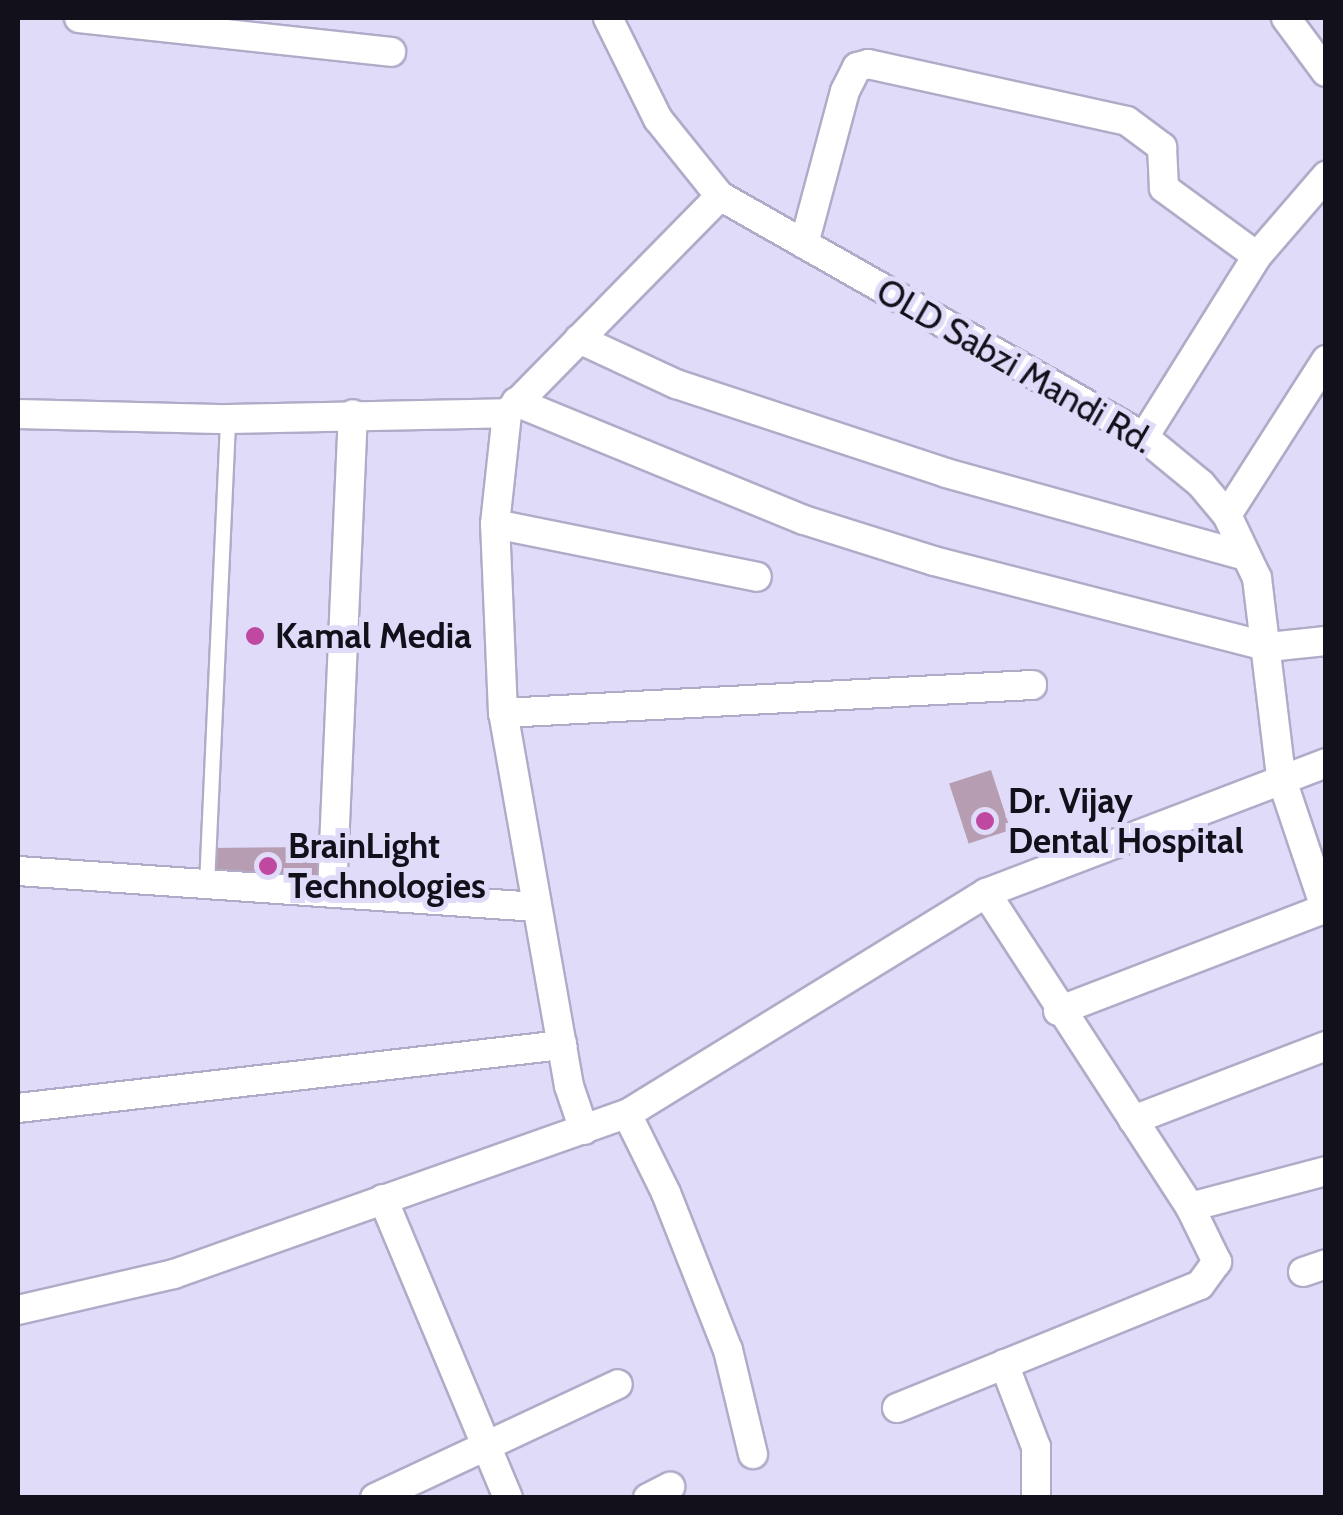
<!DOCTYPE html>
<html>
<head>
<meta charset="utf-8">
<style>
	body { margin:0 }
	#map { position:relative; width:1343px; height:1515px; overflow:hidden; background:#e0dbf9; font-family:Cabin,sans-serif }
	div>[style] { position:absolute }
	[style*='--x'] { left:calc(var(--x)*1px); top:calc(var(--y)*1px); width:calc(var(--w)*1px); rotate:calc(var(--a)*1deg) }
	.building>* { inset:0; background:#b69db1; transform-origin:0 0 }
	.roads { filter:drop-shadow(2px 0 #b1abc8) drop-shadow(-2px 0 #b1abc8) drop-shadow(0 2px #b1abc8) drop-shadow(0 -2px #b1abc8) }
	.lane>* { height:14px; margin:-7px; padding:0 7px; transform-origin:7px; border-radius:7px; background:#fff }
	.street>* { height:28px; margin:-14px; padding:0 14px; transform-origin:14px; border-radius:14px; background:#fff }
	.dots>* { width:28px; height:28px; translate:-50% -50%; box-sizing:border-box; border:5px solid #e0dbf9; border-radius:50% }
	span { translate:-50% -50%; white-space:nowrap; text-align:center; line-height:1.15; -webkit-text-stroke:10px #e0dbf9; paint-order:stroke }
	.street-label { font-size:35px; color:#12101a }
	.poi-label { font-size:35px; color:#12101a; font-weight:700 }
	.left { translate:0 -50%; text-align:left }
	.frame { position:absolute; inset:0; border:20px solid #12101a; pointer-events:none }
</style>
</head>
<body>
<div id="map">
	<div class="building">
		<div style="left:991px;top:770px;width:63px;height:44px;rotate:72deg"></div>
		<div style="clip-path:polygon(326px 847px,332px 893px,207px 885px,209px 848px)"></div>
	</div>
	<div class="roads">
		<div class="lane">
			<div style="--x:207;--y:885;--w:466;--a:-87.4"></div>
		</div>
		<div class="street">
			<div style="--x:79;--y:18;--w:314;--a:6.2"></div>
			<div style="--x:608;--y:18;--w:113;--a:63.7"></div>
			<div style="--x:658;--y:119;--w:99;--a:51.2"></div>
			<div style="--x:720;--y:196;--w:488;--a:29.6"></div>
			<div style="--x:1144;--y:437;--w:74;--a:39.5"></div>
			<div style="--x:1201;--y:484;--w:40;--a:50"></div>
			<div style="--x:1227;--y:515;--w:70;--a:64.5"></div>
			<div style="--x:1257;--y:578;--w:200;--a:83.1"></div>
			<div style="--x:1281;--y:777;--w:141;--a:71.4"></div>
			<div style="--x:1286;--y:18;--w:67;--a:53.5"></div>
			<div style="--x:804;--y:244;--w:158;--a:-75"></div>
			<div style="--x:845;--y:91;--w:27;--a:-63"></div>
			<div style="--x:857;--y:67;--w:11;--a:-15"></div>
			<div style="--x:868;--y:64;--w:265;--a:12.4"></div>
			<div style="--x:1127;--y:121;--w:44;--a:36.6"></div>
			<div style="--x:1162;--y:147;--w:41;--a:87.2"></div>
			<div style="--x:1164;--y:188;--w:115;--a:36.2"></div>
			<div style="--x:579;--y:339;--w:107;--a:24.9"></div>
			<div style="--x:676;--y:384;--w:284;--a:18.2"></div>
			<div style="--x:946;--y:473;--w:311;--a:15.5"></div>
			<div style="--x:516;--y:402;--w:311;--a:22.3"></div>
			<div style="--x:804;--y:520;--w:136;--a:17.5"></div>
			<div style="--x:934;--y:561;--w:346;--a:14.4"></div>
			<div style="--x:1269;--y:647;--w:57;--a:-6"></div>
			<div style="--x:18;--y:414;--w:210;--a:1.4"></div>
			<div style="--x:228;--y:419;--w:279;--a:-1.2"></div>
			<div style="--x:1144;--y:437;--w:213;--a:-58"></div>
			<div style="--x:1257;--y:256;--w:106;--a:-49.2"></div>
			<div style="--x:1227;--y:515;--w:184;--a:-57.4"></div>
			<div style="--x:495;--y:524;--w:267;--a:11.4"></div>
			<div style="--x:503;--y:713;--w:530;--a:-3.03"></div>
			<div style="--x:18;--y:871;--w:520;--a:3.97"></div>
			<div style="--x:332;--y:893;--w:479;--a:-87.5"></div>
			<div style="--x:1058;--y:1011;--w:285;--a:-21"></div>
			<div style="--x:18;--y:1108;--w:548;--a:-6.61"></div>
			<div style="--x:627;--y:1114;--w:88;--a:63.7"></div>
			<div style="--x:666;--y:1193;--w:169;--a:68.5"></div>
			<div style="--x:728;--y:1350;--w:107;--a:76.5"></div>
			<div style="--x:1133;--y:1120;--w:207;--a:-21"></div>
			<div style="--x:584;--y:1130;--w:46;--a:-108.8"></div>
			<div style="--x:569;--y:1086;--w:379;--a:-100"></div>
			<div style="--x:503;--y:713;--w:189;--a:-92.4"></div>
			<div style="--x:495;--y:524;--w:112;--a:-83.8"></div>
			<div style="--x:507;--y:413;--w:304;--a:-45.5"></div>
			<div style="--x:383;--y:1199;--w:324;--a:67.3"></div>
			<div style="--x:1190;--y:1207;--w:141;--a:-14.8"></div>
			<div style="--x:1303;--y:1272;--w:24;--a:-19"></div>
			<div style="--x:18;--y:1310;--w:160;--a:-13"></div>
			<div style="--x:174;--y:1274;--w:480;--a:-19.5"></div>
			<div style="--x:627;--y:1114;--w:422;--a:-31.6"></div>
			<div style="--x:986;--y:893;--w:364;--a:-20.9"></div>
			<div style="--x:1004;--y:1364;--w:89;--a:68.9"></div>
			<div style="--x:1036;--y:1447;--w:51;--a:90"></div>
			<div style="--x:897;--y:1408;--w:327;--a:-22.1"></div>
			<div style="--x:1200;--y:1285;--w:29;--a:-54"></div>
			<div style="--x:1217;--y:1262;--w:61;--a:-116.1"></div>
			<div style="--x:1190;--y:1207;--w:374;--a:-123"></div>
			<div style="--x:375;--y:1498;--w:268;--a:-25.1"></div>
			<div style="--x:648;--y:1498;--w:25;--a:-27"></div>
		</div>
	</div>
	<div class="dots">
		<div style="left:255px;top:636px;background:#bf49a0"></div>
		<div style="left:985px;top:821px;background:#bf49a0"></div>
		<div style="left:268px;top:866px;background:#bf49a0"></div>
	</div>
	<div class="street-label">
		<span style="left:1015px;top:366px;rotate:30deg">OLD Sabzi Mandi Rd.</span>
	</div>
	<div class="poi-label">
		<span class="left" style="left:275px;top:636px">Kamal Media</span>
		<span class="left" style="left:1008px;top:821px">Dr. Vijay<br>Dental Hospital</span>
		<span class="left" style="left:288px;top:866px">BrainLight<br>Technologies</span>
	</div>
	<div class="frame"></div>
</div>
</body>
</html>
